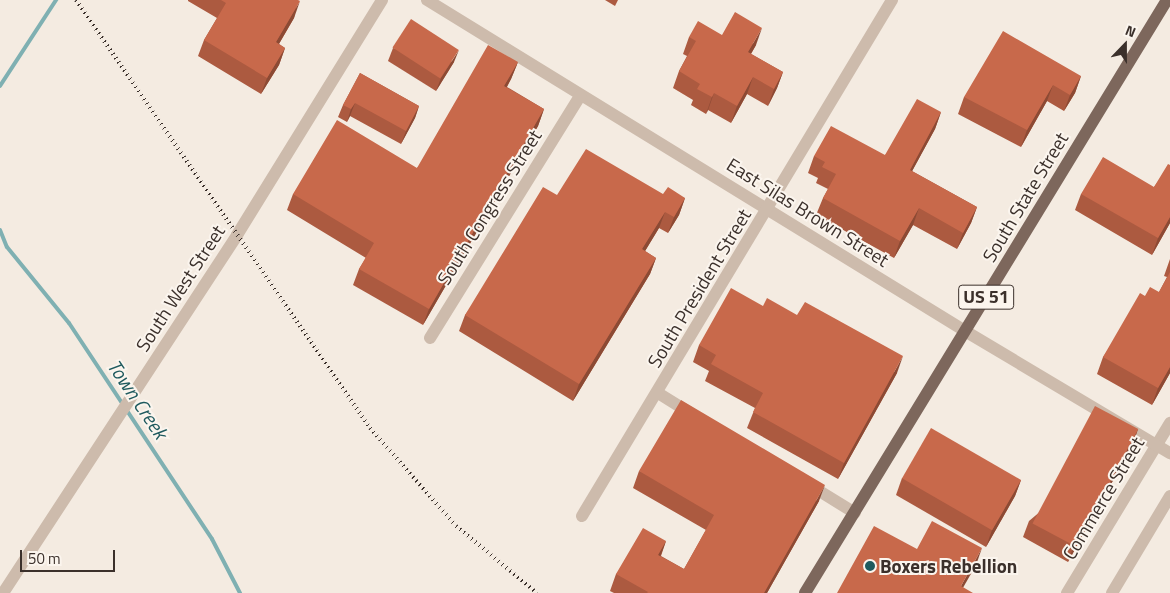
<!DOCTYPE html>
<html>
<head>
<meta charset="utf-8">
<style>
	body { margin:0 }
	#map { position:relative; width:1170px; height:593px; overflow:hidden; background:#f4ebe1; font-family:"Titillium Web",sans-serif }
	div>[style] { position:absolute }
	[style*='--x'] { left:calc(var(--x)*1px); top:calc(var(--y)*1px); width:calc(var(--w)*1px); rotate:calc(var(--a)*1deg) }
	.stream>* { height:4px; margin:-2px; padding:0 2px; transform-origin:2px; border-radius:2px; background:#7fb0b2 }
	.minor>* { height:12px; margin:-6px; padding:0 6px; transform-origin:6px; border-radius:6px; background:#cdbbac }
	.tertiary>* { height:12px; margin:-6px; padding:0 6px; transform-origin:6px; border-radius:6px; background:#cdbbac }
	.primary>* { height:12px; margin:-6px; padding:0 6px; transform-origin:6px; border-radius:6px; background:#7d675c }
	.rail>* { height:4px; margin-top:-2px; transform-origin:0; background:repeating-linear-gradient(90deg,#3b302b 0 1px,transparent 0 5px) }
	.wall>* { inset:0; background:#ac5a40 }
	.shaded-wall>* { inset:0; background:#8c4a34 }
	.building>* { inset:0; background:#c8694b; transform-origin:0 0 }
	.dots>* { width:14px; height:14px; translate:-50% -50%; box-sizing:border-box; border:2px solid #fbf5ee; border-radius:50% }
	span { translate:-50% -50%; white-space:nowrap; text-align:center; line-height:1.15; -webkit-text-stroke:4px #fbf5ee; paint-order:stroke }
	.shield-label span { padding:1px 4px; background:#fbf5ee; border:1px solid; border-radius:4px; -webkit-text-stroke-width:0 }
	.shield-label { font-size:18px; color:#3b302b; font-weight:700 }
	.street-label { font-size:19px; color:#3b302b }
	.poi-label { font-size:19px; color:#3b302b; font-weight:700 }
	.left { translate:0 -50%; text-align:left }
	.water-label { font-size:20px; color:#1f5a5e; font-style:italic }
	.north { position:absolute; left:1100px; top:20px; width:50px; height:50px; -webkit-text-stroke:4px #fbf5ee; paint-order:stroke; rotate:22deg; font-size:14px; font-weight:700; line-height:20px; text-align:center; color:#3b302b }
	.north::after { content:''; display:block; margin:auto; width:18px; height:22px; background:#3b302b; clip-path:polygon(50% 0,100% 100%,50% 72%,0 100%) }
	.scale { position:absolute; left:20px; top:550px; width:95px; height:22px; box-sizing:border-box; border:2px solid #3b302b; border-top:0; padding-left:6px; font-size:15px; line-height:18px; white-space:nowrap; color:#3b302b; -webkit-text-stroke:4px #fbf5ee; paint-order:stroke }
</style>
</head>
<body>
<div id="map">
	<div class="stream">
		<div style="--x:0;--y:86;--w:103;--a:-56.9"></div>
		<div style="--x:0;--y:230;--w:18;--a:68"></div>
		<div style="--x:7;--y:247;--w:98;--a:50.8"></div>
		<div style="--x:69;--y:323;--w:259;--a:56.5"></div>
		<div style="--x:212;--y:539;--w:61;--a:62.6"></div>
	</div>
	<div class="minor">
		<div style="--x:427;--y:0;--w:632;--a:31.6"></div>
		<div style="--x:430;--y:338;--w:285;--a:-58.2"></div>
		<div style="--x:658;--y:393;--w:40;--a:32"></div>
		<div style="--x:808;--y:484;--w:55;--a:31.7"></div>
		<div style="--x:582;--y:516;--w:602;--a:-59"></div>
		<div style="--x:1067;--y:593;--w:199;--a:-58.8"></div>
		<div style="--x:1112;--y:593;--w:113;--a:-59.1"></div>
	</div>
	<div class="tertiary">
		<div style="--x:965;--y:331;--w:239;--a:30.8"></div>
		<div style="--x:3;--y:593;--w:428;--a:-56.8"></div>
		<div style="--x:237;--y:235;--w:276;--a:-58.3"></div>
	</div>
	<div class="primary">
		<div style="--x:805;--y:593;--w:695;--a:-58.6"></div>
	</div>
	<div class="rail">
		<div style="--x:76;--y:0;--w:519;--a:55.51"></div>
		<div style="--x:370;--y:428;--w:130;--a:48.7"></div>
		<div style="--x:456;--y:526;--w:105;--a:39.6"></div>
	</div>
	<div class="wall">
		<div style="clip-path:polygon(188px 0,298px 0,294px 18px,279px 44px,285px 48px,279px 65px,261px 94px,198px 56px,204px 40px,217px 18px,188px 1px)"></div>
		<div style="clip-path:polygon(605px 0,618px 0,615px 6px)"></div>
		<div style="clip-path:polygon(722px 35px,756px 45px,751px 54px,783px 72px,777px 88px,768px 106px,747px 94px,731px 123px,708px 110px,706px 114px,691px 105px,693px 100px,673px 88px,679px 71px,687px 56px,683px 54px,689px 37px)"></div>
		<div style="clip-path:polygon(393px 48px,454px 62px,436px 91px,388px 61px)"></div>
		<div style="clip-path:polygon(518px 62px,511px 79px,507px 87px,544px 109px,538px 126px,423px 325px,353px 285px,359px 269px,366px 258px,287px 210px,293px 194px,417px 168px)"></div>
		<div style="clip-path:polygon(360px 73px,419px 106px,415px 118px,401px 144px,350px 116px,347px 122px,338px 117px,343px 105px)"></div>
		<div style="clip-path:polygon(1081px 76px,1075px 93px,1064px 111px,1047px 101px,1021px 147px,958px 114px,964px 97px)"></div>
		<div style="clip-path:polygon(941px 112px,935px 129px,912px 171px,977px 207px,971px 223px,957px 249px,913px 225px,894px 258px,816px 215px,823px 198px,828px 189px,816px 183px,818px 178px,808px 173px,814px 156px,885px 155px)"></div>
		<div style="clip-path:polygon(1170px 165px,1170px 223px,1152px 255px,1075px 210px,1081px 194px,1154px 187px)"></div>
		<div style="clip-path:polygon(663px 194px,685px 198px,679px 215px,668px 233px,659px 228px,645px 251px,656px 258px,650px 274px,573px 401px,459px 331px,465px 315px,557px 195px)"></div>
		<div style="clip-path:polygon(1170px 259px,1170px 373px,1152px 405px,1097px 374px,1103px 357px,1145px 296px,1159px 292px,1167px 277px,1164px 276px)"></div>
		<div style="clip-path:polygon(763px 306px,897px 373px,838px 479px,747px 428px,755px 408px,705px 381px,709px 371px,693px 362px,699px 345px)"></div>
		<div style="clip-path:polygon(1138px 429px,1132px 446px,1068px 562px,1023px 537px,1029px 521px)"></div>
		<div style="clip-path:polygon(639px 471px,819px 501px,767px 593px,614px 593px,610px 591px,616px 574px,666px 541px,661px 556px,684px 569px,706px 530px,633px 488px)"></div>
		<div style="clip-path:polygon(902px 478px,1021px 480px,1015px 496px,986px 547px,896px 495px)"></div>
	</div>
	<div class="shaded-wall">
		<div style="clip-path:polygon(300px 1px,294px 18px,270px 59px,276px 42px)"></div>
		<div style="clip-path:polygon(762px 28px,756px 45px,742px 69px,748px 52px)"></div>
		<div style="clip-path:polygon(285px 48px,279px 65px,261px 94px,267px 78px)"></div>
		<div style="clip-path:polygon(459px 50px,454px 62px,436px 91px,441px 78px)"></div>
		<div style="clip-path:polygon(518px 62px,511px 79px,498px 102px,504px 86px)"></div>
		<div style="clip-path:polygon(783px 72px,777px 88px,768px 106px,774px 89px)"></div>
		<div style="clip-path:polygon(1081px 76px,1075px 93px,1064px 111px,1070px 95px)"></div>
		<div style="clip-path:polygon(753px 77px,747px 94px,731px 123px,737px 106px)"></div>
		<div style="clip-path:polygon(1053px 85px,1047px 101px,1021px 147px,1027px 130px)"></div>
		<div style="clip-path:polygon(714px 93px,708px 110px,706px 114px,712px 97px)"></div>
		<div style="clip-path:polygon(355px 103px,350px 116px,347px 122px,351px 109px)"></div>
		<div style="clip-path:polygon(419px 106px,415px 118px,401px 144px,406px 131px)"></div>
		<div style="clip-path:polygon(544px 109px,538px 126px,423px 325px,429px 309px)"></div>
		<div style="clip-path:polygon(941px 112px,935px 129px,904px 186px,910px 170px)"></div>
		<div style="clip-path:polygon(685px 198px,679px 215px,668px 233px,674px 217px)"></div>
		<div style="clip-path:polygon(977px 207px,971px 223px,957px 249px,963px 233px)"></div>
		<div style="clip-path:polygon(919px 208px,913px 225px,894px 258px,900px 241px)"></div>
		<div style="clip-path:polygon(665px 212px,659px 228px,636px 266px,642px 249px)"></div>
		<div style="clip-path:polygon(1170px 217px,1170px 223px,1152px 255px,1158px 238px)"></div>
		<div style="clip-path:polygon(656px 258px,650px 274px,573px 401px,579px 384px)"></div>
		<div style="clip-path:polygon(903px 356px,897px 373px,838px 479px,844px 463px)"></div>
		<div style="clip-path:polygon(1170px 367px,1170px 373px,1152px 405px,1158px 388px)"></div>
		<div style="clip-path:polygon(1138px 429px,1132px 446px,1068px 562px,1074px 545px)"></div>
		<div style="clip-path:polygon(1021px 480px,1015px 496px,986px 547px,992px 530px)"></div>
		<div style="clip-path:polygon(825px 485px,819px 501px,767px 593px,764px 593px)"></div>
		<div style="clip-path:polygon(666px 541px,660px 557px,658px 555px)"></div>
		<div style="clip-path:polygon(982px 548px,976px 565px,960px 593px,961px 586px)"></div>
	</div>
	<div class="building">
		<div style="clip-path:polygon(221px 0,298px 0,300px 1px,276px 42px,285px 48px,267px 78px,204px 40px,226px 3px)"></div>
		<div style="clip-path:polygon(735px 12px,762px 28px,748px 52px,783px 72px,774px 89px,753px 77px,737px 106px,714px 93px,712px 97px,697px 89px,700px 84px,679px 71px,696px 41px,689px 37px,698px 21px,722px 35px)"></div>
		<div style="left:411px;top:19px;width:57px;height:34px;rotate:33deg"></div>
		<div style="clip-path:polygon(1003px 31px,1081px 76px,1070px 95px,1053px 85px,1027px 130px,964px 97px)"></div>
		<div style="clip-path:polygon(488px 45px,518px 62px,504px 86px,544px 109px,429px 309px,359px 269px,374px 243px,293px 194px,337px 120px,417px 168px)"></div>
		<div style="clip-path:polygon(360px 73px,419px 106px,406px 131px,355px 103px,351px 109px,343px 105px)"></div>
		<div style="clip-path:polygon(917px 99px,941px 112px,910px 170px,977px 207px,963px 233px,919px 208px,900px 241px,823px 198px,836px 174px,822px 167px,825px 162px,814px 156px,831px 126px,885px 155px)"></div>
		<div style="clip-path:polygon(586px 149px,663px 194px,668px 187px,685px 198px,674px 217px,665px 212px,642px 249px,656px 258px,579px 384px,465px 315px,543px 187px,557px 195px)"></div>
		<div style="clip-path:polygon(1103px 157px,1154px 187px,1168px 164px,1170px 165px,1170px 217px,1158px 238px,1081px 194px)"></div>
		<div style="clip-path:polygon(1170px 272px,1170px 367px,1158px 388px,1103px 357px,1140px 293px,1145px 296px,1150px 287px,1159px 292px)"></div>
		<div style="clip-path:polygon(731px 288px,763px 306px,767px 298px,797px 315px,805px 302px,903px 356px,844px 463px,753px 412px,763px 393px,711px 364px,716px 355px,699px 345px)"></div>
		<div style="clip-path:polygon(681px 400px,825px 485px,764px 593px,647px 593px,648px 592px,616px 574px,643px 528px,666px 541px,658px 555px,684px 569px,714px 515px,639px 471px)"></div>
		<div style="left:1095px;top:406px;width:49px;height:133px;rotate:28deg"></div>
		<div style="left:931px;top:428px;width:104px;height:58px;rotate:30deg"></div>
		<div style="clip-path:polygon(932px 521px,982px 548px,961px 586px,973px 593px,837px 593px,874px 526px,917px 549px)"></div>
	</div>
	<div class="dots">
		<div style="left:870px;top:566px;background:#1f5a5e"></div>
	</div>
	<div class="shield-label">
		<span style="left:986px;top:297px">US 51</span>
	</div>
	<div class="street-label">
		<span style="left:1025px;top:197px;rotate:-59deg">South State Street</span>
		<span style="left:489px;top:207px;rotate:-58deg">South Congress Street</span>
		<span style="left:808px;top:212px;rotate:32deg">East Silas Brown Street</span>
		<span style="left:180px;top:288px;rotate:-57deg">South West Street</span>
		<span style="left:699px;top:288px;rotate:-59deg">South President Street</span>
		<span style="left:1103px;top:498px;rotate:-59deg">Commerce Street</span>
	</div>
	<div class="poi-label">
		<span class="left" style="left:880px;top:566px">Boxers Rebellion</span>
	</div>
	<div class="water-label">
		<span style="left:138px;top:399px;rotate:56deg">Town Creek</span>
	</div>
	<div class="north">N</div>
	<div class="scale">50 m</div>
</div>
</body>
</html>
